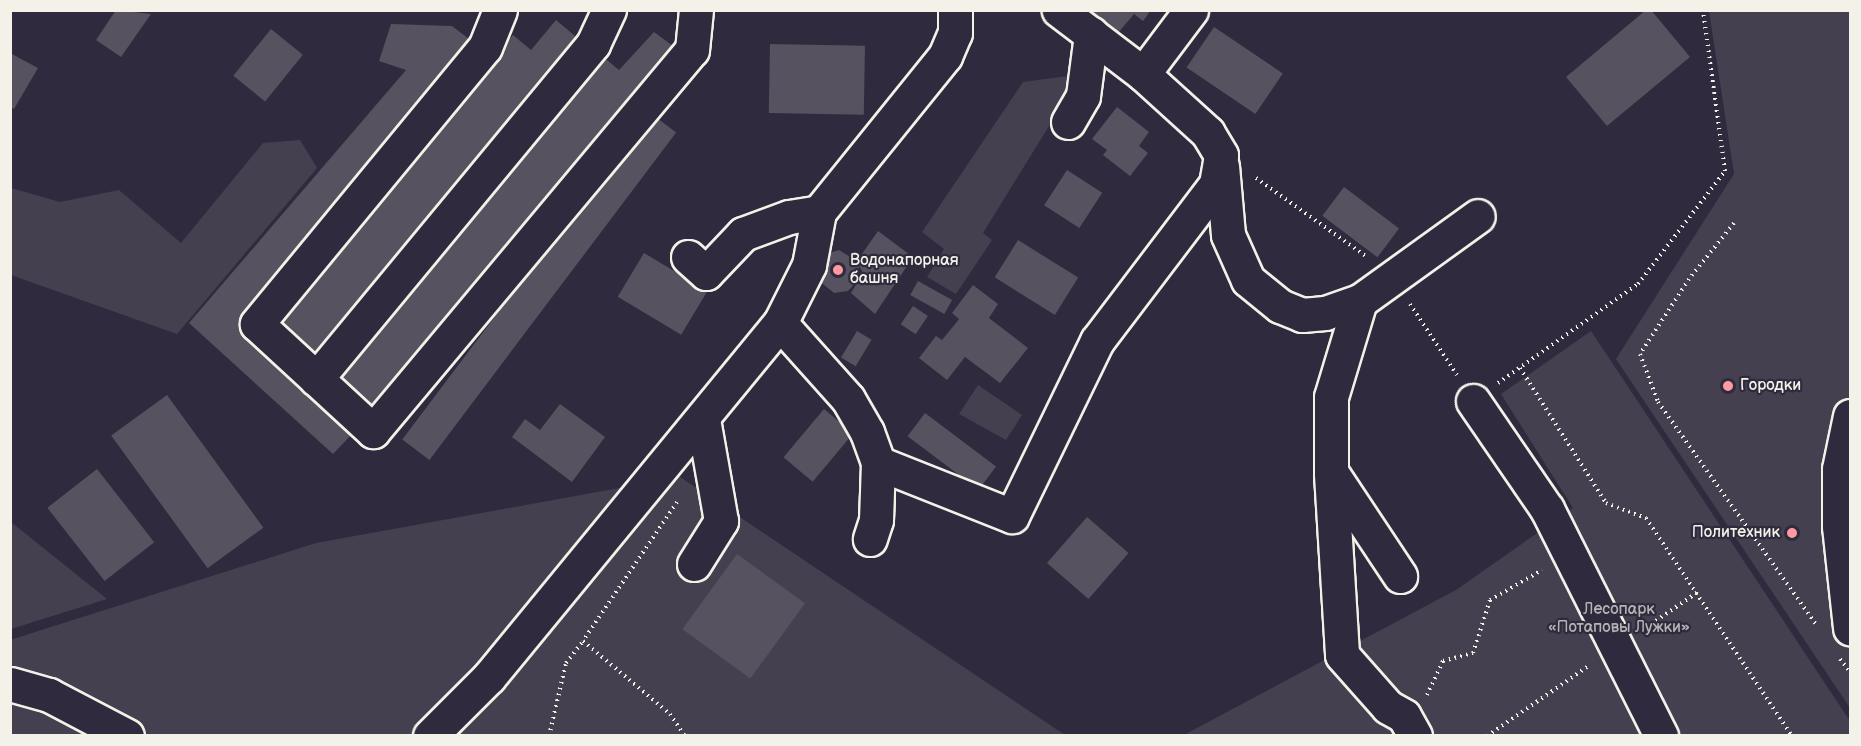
<!DOCTYPE html>
<html>
<head>
<meta charset="utf-8">
<style>
	body { margin:0 }
	#map { position:relative; width:1861px; height:746px; overflow:hidden; background:#2f2a3d; font-family:"Balsamiq Sans",sans-serif }
	div>[style] { position:absolute }
	[style*='--x'] { left:calc(var(--x)*1px); top:calc(var(--y)*1px); width:calc(var(--w)*1px); rotate:calc(var(--a)*1deg) }
	.green>* { inset:0; background:#454050 }
	.building>* { inset:0; background:#56525f; transform-origin:0 0 }
	.path>* { height:4px; margin-top:-2px; transform-origin:0; background:repeating-linear-gradient(90deg,#f4f1e8 0 1.5px,transparent 0 6px) }
	.roads { filter:drop-shadow(2px 0 #f4f1e8) drop-shadow(-2px 0 #f4f1e8) drop-shadow(0 2px #f4f1e8) drop-shadow(0 -2px #f4f1e8) }
	.minor>* { height:33px; margin:-16.5px; padding:0 16.5px; transform-origin:16.5px; border-radius:16.5px; background:#2f2a3d }
	.dots>* { width:16px; height:16px; translate:-50% -50%; box-sizing:border-box; border:3px solid #2f2a3d; border-radius:50% }
	span { translate:-50% -50%; white-space:nowrap; text-align:center; line-height:1.15; -webkit-text-stroke:4.5px #2f2a3d; paint-order:stroke }
	.poi-label { font-size:16px; color:#f4f1e8 }
	.left { translate:0 -50%; text-align:left }
	.right { translate:-100% -50%; text-align:right }
	.park-label { font-size:16px; color:#b7b3b3 }
	.frame { position:absolute; inset:0; border:12px solid #f4f1e8; pointer-events:none }
</style>
</head>
<body>
<div id="map">
	<div class="green">
		<div style="clip-path:polygon(1709px 11px,1850px 11px,1850px 708px,1616px 359px,1734px 174px)"></div>
		<div style="clip-path:polygon(1068px 76px,1070px 92px,983px 233px,992px 240px,956px 294px,927px 277px,944px 249px,922px 232px,1023px 82px)"></div>
		<div style="clip-path:polygon(300px 140px,317px 168px,177px 334px,11px 275px,11px 188px,60px 202px,119px 190px,181px 243px,263px 143px)"></div>
		<div style="clip-path:polygon(1591px 331px,1850px 721px,1850px 736px,1182px 736px,1456px 590px,1573px 508px,1501px 394px)"></div>
		<div style="clip-path:polygon(978px 385px,1022px 415px,1006px 440px,959px 414px)"></div>
		<div style="clip-path:polygon(680px 477px,1065px 735px,11px 735px,10px 640px,316px 543px)"></div>
		<div style="clip-path:polygon(11px 522px,107px 599px,11px 629px)"></div>
	</div>
	<div class="building">
		<div style="clip-path:polygon(116px 10px,151px 14px,121px 57px,96px 40px)"></div>
		<div style="clip-path:polygon(1090px 10px,1151px 10px,1143px 21px,1134px 14px,1118px 33px)"></div>
		<div style="clip-path:polygon(1646px 10px,1651px 10px,1690px 57px,1607px 126px,1566px 77px)"></div>
		<div style="clip-path:polygon(556px 20px,581px 41px,311px 362px,267px 325px,513px 35px,531px 50px)"></div>
		<div style="clip-path:polygon(391px 24px,452px 26px,473px 42px,238px 323px,354px 432px,333px 454px,189px 323px,406px 70px,379px 61px)"></div>
		<div style="left:1214px;top:27px;width:83px;height:49px;rotate:34deg"></div>
		<div style="left:271px;top:29px;width:41px;height:60px;rotate:39deg"></div>
		<div style="clip-path:polygon(654px 32px,673px 46px,663px 56px,671px 63px,374px 415px,330px 377px,601px 55px,619px 70px)"></div>
		<div style="left:770px;top:44px;width:95px;height:69px;rotate:1deg"></div>
		<div style="clip-path:polygon(10px 53px,38px 68px,14px 109px,10px 107px)"></div>
		<div style="clip-path:polygon(1117px 107px,1149px 132px,1139px 146px,1148px 153px,1130px 176px,1103px 155px,1107px 150px,1092px 139px)"></div>
		<div style="left:649px;top:112px;width:34px;height:410px;rotate:37deg"></div>
		<div style="left:1067px;top:170px;width:42px;height:42px;rotate:33deg"></div>
		<div style="left:1344px;top:187px;width:69px;height:36px;rotate:37deg"></div>
		<div style="clip-path:polygon(878px 231px,913px 257px,875px 314px,851px 293px,863px 273px,859px 266px,857px 281px,848px 291px,834px 293px,818px 280px,826px 254px,839px 250px,857px 261px)"></div>
		<div style="left:1018px;top:240px;width:71px;height:44px;rotate:32deg"></div>
		<div style="left:644px;top:253px;width:74px;height:51px;rotate:31deg"></div>
		<div style="left:918px;top:281px;width:39px;height:16px;rotate:29deg"></div>
		<div style="clip-path:polygon(973px 285px,998px 304px,989px 318px,1028px 348px,1000px 383px,965px 357px,947px 380px,919px 358px,936px 336px,942px 340px,956px 323px,959px 319px,952px 313px)"></div>
		<div style="left:913px;top:306px;width:18px;height:22px;rotate:34deg"></div>
		<div style="left:857px;top:331px;width:17px;height:31px;rotate:31deg"></div>
		<div style="left:167px;top:395px;width:164px;height:69px;rotate:54deg"></div>
		<div style="clip-path:polygon(560px 404px,605px 437px,572px 482px,512px 437px,525px 419px,540px 430px)"></div>
		<div style="left:824px;top:409px;width:38px;height:63px;rotate:40deg"></div>
		<div style="left:925px;top:413px;width:89px;height:29px;rotate:37deg"></div>
		<div style="left:97px;top:469px;width:93px;height:63px;rotate:52deg"></div>
		<div style="left:1087px;top:517px;width:55px;height:61px;rotate:41deg"></div>
		<div style="left:737px;top:554px;width:84px;height:93px;rotate:36deg"></div>
	</div>
	<div class="path">
		<div style="--x:1256;--y:178;--w:136;--a:35.4"></div>
		<div style="--x:1734;--y:223;--w:72;--a:128.8"></div>
		<div style="--x:1689;--y:279;--w:90;--a:123.2"></div>
		<div style="--x:1640;--y:354;--w:51;--a:69.4"></div>
		<div style="--x:1658;--y:402;--w:275;--a:54.6"></div>
		<div style="--x:1410;--y:304;--w:85;--a:56.5"></div>
		<div style="--x:1520;--y:368;--w:160;--a:57.5"></div>
		<div style="--x:1606;--y:503;--w:43;--a:20.6"></div>
		<div style="--x:1646;--y:518;--w:262;--a:56.2"></div>
		<div style="--x:1498;--y:383;--w:171;--a:-35.3"></div>
		<div style="--x:1638;--y:284;--w:143;--a:-52.4"></div>
		<div style="--x:1725;--y:171;--w:162;--a:-97.8"></div>
		<div style="--x:677;--y:502;--w:168;--a:124.1"></div>
		<div style="--x:583;--y:641;--w:114;--a:40"></div>
		<div style="--x:670;--y:714;--w:27;--a:56"></div>
		<div style="--x:1641;--y:631;--w:69;--a:-34.4"></div>
		<div style="--x:1840;--y:659;--w:16;--a:52"></div>
		<div style="--x:1427;--y:695;--w:38;--a:-65"></div>
		<div style="--x:1443;--y:661;--w:31;--a:-15"></div>
		<div style="--x:1473;--y:653;--w:56;--a:-72.2"></div>
		<div style="--x:1490;--y:600;--w:60;--a:-30"></div>
		<div style="--x:549;--y:736;--w:75;--a:-76.9"></div>
		<div style="--x:566;--y:663;--w:28;--a:-52"></div>
		<div style="--x:1487;--y:736;--w:125;--a:-34.6"></div>
	</div>
	<div class="roads">
		<div class="minor">
			<div style="--x:500;--y:10;--w:40;--a:112"></div>
			<div style="--x:485;--y:47;--w:359;--a:129.5"></div>
			<div style="--x:257;--y:324;--w:158;--a:42.7"></div>
			<div style="--x:373;--y:431;--w:497;--a:-50.1"></div>
			<div style="--x:692;--y:50;--w:40;--a:-84.3"></div>
			<div style="--x:1143;--y:74;--w:80;--a:-53.1"></div>
			<div style="--x:1068;--y:122;--w:30;--a:-60"></div>
			<div style="--x:1083;--y:96;--w:63;--a:-82.6"></div>
			<div style="--x:1222;--y:166;--w:69;--a:85"></div>
			<div style="--x:1228;--y:235;--w:49;--a:66"></div>
			<div style="--x:1248;--y:280;--w:41;--a:39.1"></div>
			<div style="--x:1280;--y:306;--w:24;--a:22"></div>
			<div style="--x:1302;--y:315;--w:23;--a:-5"></div>
			<div style="--x:1325;--y:313;--w:37;--a:-19"></div>
			<div style="--x:1360;--y:301;--w:100;--a:106.8"></div>
			<div style="--x:1331;--y:397;--w:75;--a:90"></div>
			<div style="--x:1331;--y:472;--w:125;--a:56.4"></div>
			<div style="--x:688;--y:257;--w:24;--a:42"></div>
			<div style="--x:706;--y:273;--w:54;--a:-46.5"></div>
			<div style="--x:743;--y:234;--w:49;--a:-20.3"></div>
			<div style="--x:789;--y:217;--w:30;--a:-9"></div>
			<div style="--x:1360;--y:301;--w:145;--a:-35.8"></div>
			<div style="--x:780;--y:323;--w:102;--a:48.2"></div>
			<div style="--x:848;--y:399;--w:38;--a:60"></div>
			<div style="--x:867;--y:432;--w:33;--a:70"></div>
			<div style="--x:878;--y:463;--w:57;--a:92"></div>
			<div style="--x:876;--y:520;--w:20;--a:108"></div>
			<div style="--x:316;--y:379;--w:435;--a:-50.4"></div>
			<div style="--x:593;--y:44;--w:38;--a:-65"></div>
			<div style="--x:1473;--y:401;--w:131;--a:55.6"></div>
			<div style="--x:1547;--y:509;--w:254;--a:63.3"></div>
			<div style="--x:1850;--y:416;--w:54;--a:101.7"></div>
			<div style="--x:1839;--y:469;--w:57;--a:90"></div>
			<div style="--x:1839;--y:526;--w:103;--a:83.8"></div>
			<div style="--x:878;--y:463;--w:144;--a:21.6"></div>
			<div style="--x:1012;--y:516;--w:195;--a:-64.1"></div>
			<div style="--x:1097;--y:341;--w:197;--a:-52.8"></div>
			<div style="--x:1216;--y:184;--w:29;--a:-80"></div>
			<div style="--x:1221;--y:155;--w:26;--a:-121"></div>
			<div style="--x:1208;--y:133;--w:88;--a:-137.8"></div>
			<div style="--x:1143;--y:74;--w:106;--a:-142.7"></div>
			<div style="--x:1331;--y:474;--w:181;--a:86.5"></div>
			<div style="--x:1342;--y:655;--w:69;--a:48.5"></div>
			<div style="--x:1388;--y:707;--w:18;--a:29"></div>
			<div style="--x:1404;--y:716;--w:23;--a:61"></div>
			<div style="--x:694;--y:564;--w:51;--a:-57.9"></div>
			<div style="--x:721;--y:521;--w:104;--a:-100"></div>
			<div style="--x:10;--y:684;--w:41;--a:15.8"></div>
			<div style="--x:49;--y:695;--w:88;--a:27.7"></div>
			<div style="--x:430;--y:736;--w:83;--a:-45"></div>
			<div style="--x:489;--y:677;--w:458;--a:-50.6"></div>
			<div style="--x:780;--y:323;--w:65;--a:-63.4"></div>
			<div style="--x:809;--y:265;--w:54;--a:-79.3"></div>
			<div style="--x:819;--y:212;--w:201;--a:-51.1"></div>
			<div style="--x:945;--y:56;--w:25;--a:-67"></div>
			<div style="--x:955;--y:33;--w:23;--a:-90"></div>
		</div>
	</div>
	<div class="dots">
		<div style="left:838px;top:270px;background:#ff9aa2"></div>
		<div style="left:1728px;top:386px;background:#ff9aa2"></div>
		<div style="left:1792px;top:533px;background:#ff9aa2"></div>
	</div>
	<div class="poi-label">
		<span class="left" style="left:850px;top:270px">Водонапорная<br>башня</span>
		<span class="left" style="left:1740px;top:386px">Городки</span>
		<span class="right" style="left:1780px;top:533px">Политехник</span>
	</div>
	<div class="park-label">
		<span style="left:1619px;top:619px">Лесопарк<br>«Потаповы Лужки»</span>
	</div>
	<div class="frame"></div>
</div>
</body>
</html>
